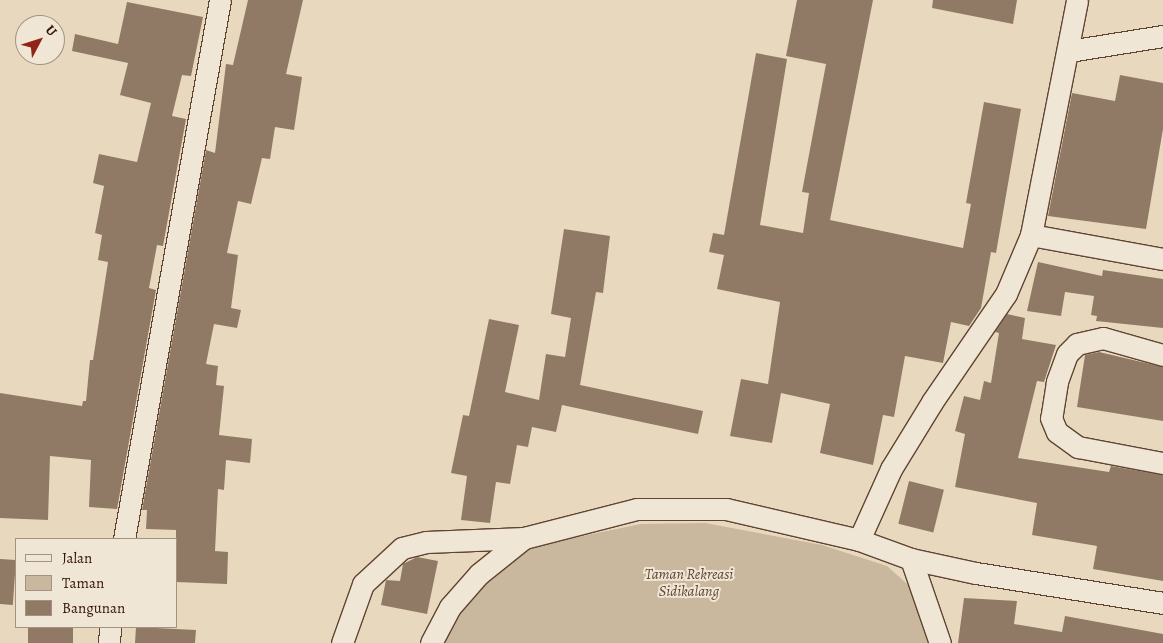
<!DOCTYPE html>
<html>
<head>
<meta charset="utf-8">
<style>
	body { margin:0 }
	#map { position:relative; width:1163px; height:643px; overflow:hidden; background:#e8d9be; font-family:Alegreya,serif }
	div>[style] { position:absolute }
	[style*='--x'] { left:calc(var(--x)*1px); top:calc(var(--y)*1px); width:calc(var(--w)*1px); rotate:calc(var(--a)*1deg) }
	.green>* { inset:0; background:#c9b79e }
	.building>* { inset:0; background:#917a65; transform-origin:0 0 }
	.roads { filter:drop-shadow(1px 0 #604432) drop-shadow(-1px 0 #604432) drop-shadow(0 1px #604432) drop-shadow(0 -1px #604432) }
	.minor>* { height:21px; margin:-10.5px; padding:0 10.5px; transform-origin:10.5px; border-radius:10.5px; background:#f0e6d5 }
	span { translate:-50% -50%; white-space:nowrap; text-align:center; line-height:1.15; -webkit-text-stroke:4px #f0e6d5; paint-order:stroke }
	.park-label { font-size:15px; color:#604432; font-style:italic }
	.legend { position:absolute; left:15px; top:538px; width:162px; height:90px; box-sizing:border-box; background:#f0e6d5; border:1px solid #a49281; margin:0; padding:6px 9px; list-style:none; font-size:15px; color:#331304 }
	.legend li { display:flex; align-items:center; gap:10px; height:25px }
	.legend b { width:25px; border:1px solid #a49281 }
	.north { position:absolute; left:15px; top:15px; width:50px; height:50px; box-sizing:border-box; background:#f0e6d5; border:1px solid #a49281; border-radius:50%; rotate:50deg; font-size:14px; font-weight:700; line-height:20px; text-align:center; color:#331304 }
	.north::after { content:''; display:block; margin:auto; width:18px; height:22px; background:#8f2418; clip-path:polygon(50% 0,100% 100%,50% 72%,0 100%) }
</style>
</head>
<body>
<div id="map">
	<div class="green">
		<div style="clip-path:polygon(705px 523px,822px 545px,887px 566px,932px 606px,943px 643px,434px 643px,457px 590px,519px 549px,641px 524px)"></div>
	</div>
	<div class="building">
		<div style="clip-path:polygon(248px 0,303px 0,286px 74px,302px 77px,294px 130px,275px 127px,270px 159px,262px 158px,251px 204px,238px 201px,227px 253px,238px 255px,231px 308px,241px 310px,237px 328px,214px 324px,206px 364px,218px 366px,216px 385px,224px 386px,219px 435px,252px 439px,250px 463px,226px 460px,224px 490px,218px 489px,215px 551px,228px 552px,227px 584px,176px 582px,176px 530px,146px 529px,147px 510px,142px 510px,206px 150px,215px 153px,226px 64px,233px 65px)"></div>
		<div style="clip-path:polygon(797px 0,873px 0,830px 220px,963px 248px,971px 204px,966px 203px,984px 102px,1021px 109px,996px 253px,991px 252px,981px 308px,969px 326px,951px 322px,943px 363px,905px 356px,894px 417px,883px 415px,873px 465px,820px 453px,830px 404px,781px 393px,772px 443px,730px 436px,741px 379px,768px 384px,780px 302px,717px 289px,724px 255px,709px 252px,713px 233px,724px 235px,756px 53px,787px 59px,760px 225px,803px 233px,809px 193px,802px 192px,826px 64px,786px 56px)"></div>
		<div style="clip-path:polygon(933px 0,1017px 0,1013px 24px,932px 8px)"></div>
		<div style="clip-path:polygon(127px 2px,203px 17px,191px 76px,182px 75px,172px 116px,186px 119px,163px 246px,157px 245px,149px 288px,156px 290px,117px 509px,89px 507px,91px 460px,50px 456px,48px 520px,0 518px,0 393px,82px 406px,83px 401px,86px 401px,90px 360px,93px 360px,108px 262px,98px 260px,102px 235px,95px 233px,104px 186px,93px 183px,99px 154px,137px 162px,151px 103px,120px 95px,128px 63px,72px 51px,75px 34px,118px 44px)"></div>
		<div style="clip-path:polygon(1120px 75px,1163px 83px,1163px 129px,1146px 229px,1048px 216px,1072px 93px,1115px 101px)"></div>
		<div style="clip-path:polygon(564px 229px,610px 236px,603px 293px,596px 292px,580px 385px,703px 411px,698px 434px,562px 405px,556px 432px,532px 427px,528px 447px,517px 445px,510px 484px,496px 482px,490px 523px,461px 520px,467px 476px,451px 473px,463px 415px,469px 416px,489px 319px,519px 325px,505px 392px,539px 400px,546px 354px,565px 357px,571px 318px,551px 314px)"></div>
		<div style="clip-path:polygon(1038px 262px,1102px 276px,1103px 270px,1163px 279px,1163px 328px,1096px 321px,1097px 316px,1091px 315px,1094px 296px,1065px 292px,1061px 316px,1027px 311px)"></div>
		<div style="clip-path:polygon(1007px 314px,1025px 318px,1022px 339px,1056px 345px,1044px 382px,1037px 381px,1018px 458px,1109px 472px,1111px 466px,1163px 475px,1163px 581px,1093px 569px,1097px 546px,1032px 535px,1037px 503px,955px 487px,965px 434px,955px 431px,964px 396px,980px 400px,984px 381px,991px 383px,999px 333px,995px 332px)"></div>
		<div style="clip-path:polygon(1099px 352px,1163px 367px,1163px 421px,1077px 407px,1085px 355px)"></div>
		<div style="left:909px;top:481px;width:36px;height:44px;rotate:14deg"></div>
		<div style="clip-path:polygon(417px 557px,438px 561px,427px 614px,381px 605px,386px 580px,400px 581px,403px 564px)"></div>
		<div style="left:0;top:559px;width:16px;height:45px;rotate:4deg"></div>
		<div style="clip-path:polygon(964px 598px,1017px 601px,1014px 624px,1062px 632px,1065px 616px,1163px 634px,1163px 643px,958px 643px)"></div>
		<div style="left:28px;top:627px;width:45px;height:16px"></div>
		<div style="clip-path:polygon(136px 627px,196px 630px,195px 643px,135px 643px)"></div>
	</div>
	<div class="roads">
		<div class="minor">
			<div style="--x:1069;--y:51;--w:95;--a:-9.1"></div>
			<div style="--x:1031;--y:235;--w:134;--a:10.3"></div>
			<div style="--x:1163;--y:355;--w:62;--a:-164.2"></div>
			<div style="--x:1103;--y:338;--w:27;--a:167"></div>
			<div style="--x:1077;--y:344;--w:14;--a:135"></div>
			<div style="--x:1067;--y:354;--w:30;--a:110"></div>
			<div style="--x:1057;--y:382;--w:36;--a:99"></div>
			<div style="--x:1051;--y:418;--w:15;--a:67"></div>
			<div style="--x:1057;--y:432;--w:26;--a:36"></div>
			<div style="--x:1078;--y:447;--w:86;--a:10.7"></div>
			<div style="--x:124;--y:539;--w:547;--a:-79.9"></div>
			<div style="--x:859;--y:540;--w:78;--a:-65.7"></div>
			<div style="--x:891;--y:469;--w:79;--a:-58.5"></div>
			<div style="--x:932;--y:402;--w:131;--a:-55.6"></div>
			<div style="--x:1006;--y:294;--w:64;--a:-67"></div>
			<div style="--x:1031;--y:235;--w:239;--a:-78.9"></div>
			<div style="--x:911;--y:559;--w:89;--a:71"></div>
			<div style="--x:109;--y:643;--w:16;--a:-86"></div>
			<div style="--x:342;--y:643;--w:63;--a:-70.4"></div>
			<div style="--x:363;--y:584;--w:53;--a:-42.7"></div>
			<div style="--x:402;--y:548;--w:25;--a:-14"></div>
			<div style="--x:426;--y:542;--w:98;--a:-2.3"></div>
			<div style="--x:431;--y:643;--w:41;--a:-62.2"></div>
			<div style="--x:450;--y:607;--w:44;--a:-48.7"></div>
			<div style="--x:479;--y:574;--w:58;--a:-38.7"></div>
			<div style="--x:524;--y:538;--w:117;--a:-14.4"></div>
			<div style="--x:637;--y:509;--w:89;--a:0"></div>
			<div style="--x:726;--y:509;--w:137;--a:13.1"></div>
			<div style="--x:859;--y:540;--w:55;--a:20.1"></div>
			<div style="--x:911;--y:559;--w:66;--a:12.2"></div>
			<div style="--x:976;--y:573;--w:189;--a:9.1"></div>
		</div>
	</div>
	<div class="park-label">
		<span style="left:689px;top:583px">Taman Rekreasi<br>Sidikalang</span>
	</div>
	<ul class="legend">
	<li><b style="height:6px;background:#f0e6d5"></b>Jalan</li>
	<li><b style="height:14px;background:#c9b79e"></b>Taman</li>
	<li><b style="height:14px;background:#917a65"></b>Bangunan</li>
	</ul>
	<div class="north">U</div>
</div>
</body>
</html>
